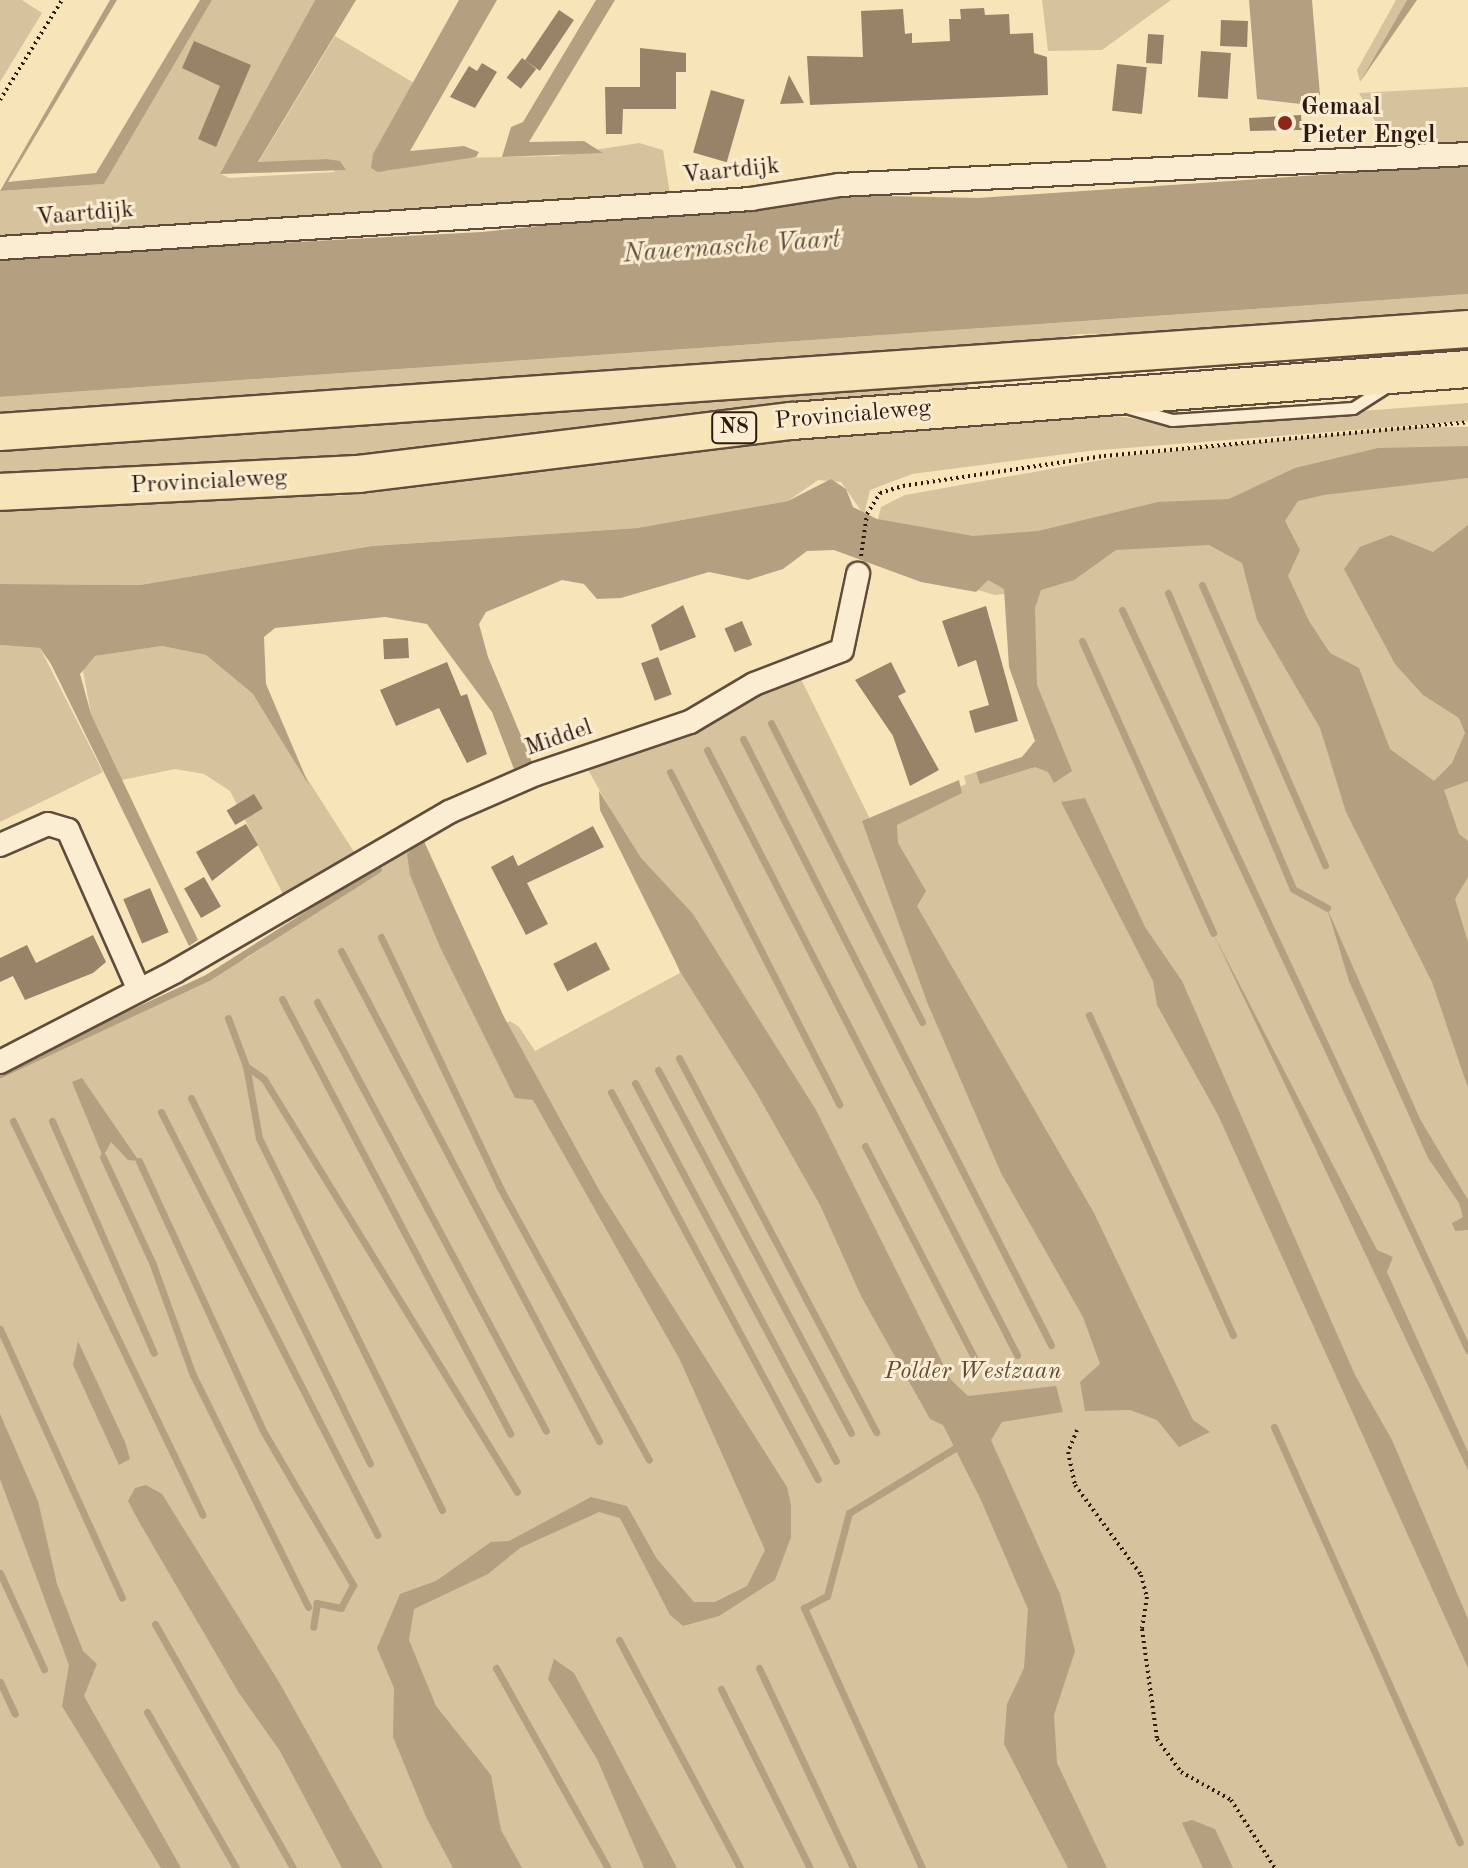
<!DOCTYPE html>
<html>
<head>
<meta charset="utf-8">
<style>
	body { margin:0 }
	#map { position:relative; width:1468px; height:1868px; overflow:hidden; background:#f8e4b9; font-family:"Old Standard TT",serif }
	div>[style] { position:absolute }
	[style*='--x'] { left:calc(var(--x)*1px); top:calc(var(--y)*1px); width:calc(var(--w)*1px); rotate:calc(var(--a)*1deg) }
	.green>* { inset:0; background:#d6c29d }
	.water>* { inset:0; background:#b49f80 }
	.stream>* { height:7px; margin:-3.5px; padding:0 3.5px; transform-origin:3.5px; border-radius:3.5px; background:#b49f80 }
	.building>* { inset:0; background:#988369; transform-origin:0 0 }
	.path>* { height:4px; margin-top:-2px; transform-origin:0; background:repeating-linear-gradient(90deg,#2f1a12 0 2px,transparent 0 6px) }
	.roads { filter:drop-shadow(2px 0 #614c3c) drop-shadow(-2px 0 #614c3c) drop-shadow(0 2px #614c3c) drop-shadow(0 -2px #614c3c) }
	.service>* { height:11px; margin:-5.5px; padding:0 5.5px; transform-origin:5.5px; border-radius:5.5px; background:#faedd2 }
	.minor>* { height:22px; margin:-11px; padding:0 11px; transform-origin:11px; border-radius:11px; background:#faedd2 }
	.trunk>* { height:36px; margin:-18px; padding:0 18px; transform-origin:18px; border-radius:18px; background:#f8e4b9 }
	.dots>* { width:22px; height:22px; translate:-50% -50%; box-sizing:border-box; border:4px solid #faedd2; border-radius:50% }
	span { translate:-50% -50%; white-space:nowrap; text-align:center; line-height:1.15; -webkit-text-stroke:6px #faedd2; paint-order:stroke }
	.shield-label span { padding:2px 6px; background:#faedd2; border:2px solid; border-radius:6px; -webkit-text-stroke-width:0 }
	.shield-label { font-size:22px; color:#2f1a12; font-weight:700 }
	.poi-label { font-size:24px; color:#2f1a12; font-weight:700 }
	.left { translate:0 -50%; text-align:left }
	.street-label { font-size:24px; color:#2f1a12 }
	.park-label { font-size:24px; color:#614c3c; font-style:italic }
	.water-label { font-size:26px; color:#644f3e; font-style:italic }
</style>
</head>
<body>
<div id="map">
	<div class="green">
		<div style="clip-path:polygon(0 0,22px 0,42px 13px,0 82px)"></div>
		<div style="clip-path:polygon(212px 0,315px 0,221px 174px,229px 178px,335px 172px,326px 159px,258px 163px,335px 36px,414px 83px,374px 154px,386px 171px,453px 158px,557px 156px,639px 143px,663px 150px,670px 194px,0 240px,0 191px,104px 184px)"></div>
		<div style="clip-path:polygon(1042px 0,1171px 0,1102px 50px,1048px 51px)"></div>
		<div style="clip-path:polygon(1396px 0,1407px 0,1360px 82px,1357px 70px)"></div>
		<div style="clip-path:polygon(1468px 87px,1468px 141px,1390px 147px,1359px 93px)"></div>
		<div style="clip-path:polygon(1468px 294px,1468px 315px,1216px 333px,1079px 334px,1008px 348px,0 418px,0 397px)"></div>
		<div style="clip-path:polygon(968px 379px,968px 391px,630px 422px,331px 461px,0 478px,0 447px)"></div>
		<div style="clip-path:polygon(1468px 403px,1468px 421px,1088px 451px,912px 474px,870px 490px,864px 515px,841px 482px,818px 480px,788px 501px,637px 528px,372px 546px,140px 585px,0 584px,0 507px,356px 495px,832px 431px,1098px 413px,1174px 425px)"></div>
		<div style="clip-path:polygon(1411px 427px,1468px 427px,1468px 1868px,0 1868px,0 1075px,247px 958px,415px 844px,499px 1027px,510px 1021px,519px 1027px,535px 1051px,680px 973px,643px 868px,586px 766px,799px 675px,874px 827px,966px 784px,964px 776px,976px 772px,978px 777px,1044px 747px,1015px 593px,995px 595px,868px 559px,881px 507px,905px 495px,1123px 456px)"></div>
		<div style="clip-path:polygon(0 645px,40px 648px,103px 772px,0 822px)"></div>
		<div style="clip-path:polygon(162px 646px,206px 655px,253px 694px,356px 855px,285px 898px,230px 791px,204px 774px,175px 769px,122px 780px,91px 714px,82px 666px,95px 656px)"></div>
	</div>
	<div class="water">
		<div style="clip-path:polygon(110px 0,117px 0,8px 182px,96px 173px,200px 0,212px 0,104px 184px,0 191px)"></div>
		<div style="clip-path:polygon(315px 0,356px 0,258px 162px,326px 159px,340px 161px,346px 170px,220px 174px)"></div>
		<div style="clip-path:polygon(459px 0,497px 0,410px 151px,464px 146px,479px 152px,476px 157px,378px 172px,371px 168px,373px 154px)"></div>
		<div style="clip-path:polygon(596px 0,615px 0,529px 142px,584px 141px,603px 153px,502px 157px,511px 127px,523px 122px)"></div>
		<div style="clip-path:polygon(1249px 0,1312px 0,1320px 95px,1301px 96px,1301px 104px,1257px 99px)"></div>
		<div style="clip-path:polygon(1407px 0,1417px 0,1360px 82px)"></div>
		<div style="clip-path:polygon(1468px 165px,1468px 294px,0 397px,0 258px,482px 232px,839px 195px,978px 198px)"></div>
		<div style="clip-path:polygon(1468px 446px,1468px 478px,1324px 495px,1298px 501px,1285px 521px,1300px 550px,1288px 576px,1309px 621px,1330px 653px,1359px 668px,1390px 749px,1434px 781px,1452px 763px,1465px 733px,1459px 718px,1423px 695px,1395px 664px,1344px 569px,1360px 547px,1391px 535px,1433px 552px,1468px 525px,1468px 781px,1444px 790px,1459px 834px,1468px 841px,1468px 877px,1455px 899px,1468px 942px,1468px 1088px,1432px 982px,1346px 812px,1320px 728px,1257px 620px,1242px 563px,1209px 545px,1116px 550px,1074px 580px,1041px 590px,1035px 608px,1037px 685px,1072px 771px,1054px 783px,1048px 772px,1035px 767px,980px 784px,976px 772px,1022px 757px,1035px 741px,1009px 667px,1004px 589px,988px 580px,976px 592px,921px 582px,834px 550px,807px 551px,783px 569px,748px 580px,709px 572px,621px 598px,597px 599px,584px 584px,562px 580px,486px 612px,479px 624px,488px 657px,532px 762px,514px 769px,492px 712px,427px 624px,385px 617px,275px 628px,264px 637px,266px 684px,309px 785px,253px 694px,206px 655px,162px 646px,95px 656px,80px 674px,91px 714px,198px 940px,189px 946px,51px 664px,40px 648px,0 645px,0 584px,140px 585px,372px 546px,637px 528px,788px 501px,831px 479px,846px 489px,853px 507px,877px 519px,973px 536px,1038px 531px,1158px 502px,1229px 499px,1295px 468px,1378px 448px)"></div>
		<div style="clip-path:polygon(959px 780px,962px 793px,897px 825px,898px 843px,926px 891px,917px 906px,1094px 1213px,1193px 1420px,1210px 1432px,1179px 1447px,1157px 1420px,1130px 1410px,1085px 1411px,1080px 1382px,1100px 1364px,1083px 1317px,1001px 1173px,927px 1002px,862px 821px)"></div>
		<div style="clip-path:polygon(599px 791px,641px 858px,693px 914px,816px 1110px,951px 1380px,968px 1396px,1056px 1386px,1063px 1412px,1002px 1422px,991px 1440px,1060px 1594px,1075px 1651px,1054px 1715px,1057px 1763px,1107px 1868px,1068px 1868px,1004px 1744px,1007px 1704px,1024px 1668px,1028px 1609px,980px 1498px,943px 1425px,930px 1419px,861px 1296px,820px 1205px,756px 1092px,681px 973px,600px 810px)"></div>
		<div style="clip-path:polygon(1085px 798px,1145px 927px,1182px 981px,1355px 1375px,1392px 1440px,1468px 1619px,1468px 1668px,1218px 1115px,1157px 1005px,1153px 981px,1061px 802px)"></div>
		<div style="clip-path:polygon(423px 839px,504px 1017px,599px 1190px,787px 1487px,791px 1505px,791px 1537px,775px 1580px,719px 1616px,683px 1626px,670px 1615px,620px 1518px,599px 1512px,520px 1548px,488px 1574px,414px 1609px,409px 1640px,436px 1706px,491px 1775px,501px 1830px,522px 1868px,453px 1868px,427px 1819px,393px 1737px,394px 1688px,377px 1648px,400px 1594px,436px 1581px,491px 1542px,509px 1541px,591px 1497px,627px 1506px,657px 1559px,694px 1602px,715px 1602px,747px 1586px,765px 1550px,680px 1360px,533px 1100px,515px 1098px,440px 947px,410px 875px,407px 854px)"></div>
		<div style="clip-path:polygon(1327px 908px,1420px 1119px,1468px 1200px,1468px 1230px,1455px 1231px,1452px 1223px,1463px 1217px,1459px 1203px,1428px 1158px,1349px 981px)"></div>
		<div style="clip-path:polygon(1213px 933px,1377px 1250px,1393px 1257px,1387px 1272px,1468px 1452px,1468px 1470px)"></div>
		<div style="clip-path:polygon(82px 1078px,139px 1161px,128px 1160px,111px 1142px,103px 1157px,72px 1082px)"></div>
		<div style="clip-path:polygon(78px 1341px,125px 1442px,130px 1459px,119px 1465px,73px 1365px)"></div>
		<div style="clip-path:polygon(0 1414px,38px 1501px,57px 1584px,83px 1651px,97px 1664px,84px 1696px,181px 1868px,161px 1868px,62px 1706px,69px 1665px,0 1479px)"></div>
		<div style="clip-path:polygon(146px 1485px,162px 1494px,279px 1682px,383px 1868px,342px 1868px,280px 1751px,239px 1693px,138px 1520px,128px 1501px,135px 1488px)"></div>
		<div style="clip-path:polygon(554px 1659px,574px 1673px,677px 1868px,644px 1868px,597px 1759px,548px 1679px)"></div>
		<div style="clip-path:polygon(1192px 1820px,1215px 1829px,1233px 1868px,1203px 1868px,1182px 1823px)"></div>
	</div>
	<div class="stream">
		<div style="--x:1202;--y:585;--w:306;--a:66.3"></div>
		<div style="--x:1168;--y:593;--w:321;--a:67.1"></div>
		<div style="--x:1293;--y:889;--w:39;--a:29"></div>
		<div style="--x:1122;--y:610;--w:817;--a:64.94"></div>
		<div style="--x:1082;--y:641;--w:320;--a:65.8"></div>
		<div style="--x:771;--y:723;--w:335;--a:63.2"></div>
		<div style="--x:743;--y:739;--w:680;--a:63.06"></div>
		<div style="--x:707;--y:750;--w:680;--a:62.87"></div>
		<div style="--x:670;--y:772;--w:373;--a:63"></div>
		<div style="--x:381;--y:937;--w:276;--a:64.6"></div>
		<div style="--x:499;--y:1186;--w:312;--a:61.3"></div>
		<div style="--x:341;--y:951;--w:554;--a:62.23"></div>
		<div style="--x:282;--y:999;--w:491;--a:62.3"></div>
		<div style="--x:317;--y:1002;--w:486;--a:61.9"></div>
		<div style="--x:1089;--y:1015;--w:351;--a:65.8"></div>
		<div style="--x:228;--y:1018;--w:51;--a:69.4"></div>
		<div style="--x:679;--y:1058;--w:423;--a:62.2"></div>
		<div style="--x:658;--y:1070;--w:411;--a:62"></div>
		<div style="--x:0;--y:1074;--w:230;--a:-25"></div>
		<div style="--x:208;--y:977;--w:201;--a:-32.4"></div>
		<div style="--x:635;--y:1083;--w:428;--a:62"></div>
		<div style="--x:611;--y:1092;--w:439;--a:61.9"></div>
		<div style="--x:191;--y:1098;--w:407;--a:63.9"></div>
		<div style="--x:161;--y:1112;--w:475;--a:62.9"></div>
		<div style="--x:13;--y:1121;--w:437;--a:64.3"></div>
		<div style="--x:52;--y:1121;--w:253;--a:66.3"></div>
		<div style="--x:865;--y:1146;--w:237;--a:62.7"></div>
		<div style="--x:103;--y:1157;--w:116;--a:65"></div>
		<div style="--x:152;--y:1262;--w:120;--a:70.1"></div>
		<div style="--x:193;--y:1375;--w:259;--a:63.6"></div>
		<div style="--x:139;--y:1161;--w:295;--a:65.3"></div>
		<div style="--x:262;--y:1429;--w:181;--a:59.7"></div>
		<div style="--x:353;--y:1585;--w:26;--a:118"></div>
		<div style="--x:341;--y:1608;--w:25;--a:-168"></div>
		<div style="--x:317;--y:1603;--w:24;--a:99"></div>
		<div style="--x:0;--y:1329;--w:295;--a:65.6"></div>
		<div style="--x:1274;--y:1427;--w:455;--a:65.9"></div>
		<div style="--x:442;--y:1510;--w:415;--a:-116.2"></div>
		<div style="--x:259;--y:1138;--w:73;--a:-100.2"></div>
		<div style="--x:246;--y:1066;--w:22;--a:36"></div>
		<div style="--x:264;--y:1079;--w:484;--a:58.5"></div>
		<div style="--x:0;--y:1573;--w:106;--a:65.4"></div>
		<div style="--x:155;--y:1624;--w:280;--a:60.5"></div>
		<div style="--x:619;--y:1640;--w:258;--a:62"></div>
		<div style="--x:496;--y:1668;--w:229;--a:60.8"></div>
		<div style="--x:759;--y:1668;--w:221;--a:64.8"></div>
		<div style="--x:0;--y:1682;--w:35;--a:65"></div>
		<div style="--x:721;--y:1689;--w:200;--a:63.6"></div>
		<div style="--x:147;--y:1712;--w:180;--a:60.3"></div>
		<div style="--x:922;--y:1868;--w:286;--a:-114.4"></div>
		<div style="--x:804;--y:1608;--w:26;--a:-28"></div>
		<div style="--x:827;--y:1596;--w:86;--a:-75.2"></div>
		<div style="--x:849;--y:1513;--w:124;--a:-31.5"></div>
	</div>
	<div class="building">
		<div style="clip-path:polygon(984px 8px,985px 15px,1009px 14px,1010px 34px,1033px 33px,1034px 53px,1047px 57px,1048px 95px,810px 105px,807px 56px,863px 57px,861px 11px,903px 9px,905px 34px,912px 33px,912px 43px,950px 41px,949px 19px,961px 19px,960px 9px)"></div>
		<div style="left:559px;top:10px;width:18px;height:61px;rotate:34deg"></div>
		<div style="left:1221px;top:20px;width:27px;height:26px;rotate:2deg"></div>
		<div style="left:1148px;top:34px;width:16px;height:29px;rotate:4deg"></div>
		<div style="clip-path:polygon(194px 41px,251px 65px,216px 147px,198px 139px,220px 86px,182px 68px)"></div>
		<div style="clip-path:polygon(640px 48px,686px 53px,686px 72px,676px 72px,676px 109px,623px 109px,622px 134px,606px 134px,605px 87px,640px 87px)"></div>
		<div style="left:1201px;top:51px;width:30px;height:46px;rotate:4deg"></div>
		<div style="left:522px;top:58px;width:18px;height:25px;rotate:38deg"></div>
		<div style="clip-path:polygon(482px 63px,497px 72px,475px 108px,450px 97px,469px 66px,477px 71px)"></div>
		<div style="left:1117px;top:64px;width:30px;height:47px;rotate:6deg"></div>
		<div style="clip-path:polygon(789px 75px,804px 103px,780px 104px)"></div>
		<div style="left:711px;top:90px;width:35px;height:65px;rotate:16deg"></div>
		<div style="clip-path:polygon(1301px 115px,1302px 130px,1250px 131px,1249px 118px)"></div>
		<div style="clip-path:polygon(683px 605px,696px 637px,660px 651px,651px 625px)"></div>
		<div style="clip-path:polygon(986px 606px,1018px 721px,975px 733px,969px 711px,989px 705px,976px 660px,958px 667px,942px 621px)"></div>
		<div style="left:742px;top:621px;width:26px;height:19px;rotate:67deg"></div>
		<div style="left:408px;top:638px;width:20px;height:25px;rotate:87deg"></div>
		<div style="left:658px;top:657px;width:40px;height:18px;rotate:70deg"></div>
		<div style="clip-path:polygon(447px 662px,461px 696px,467px 694px,487px 754px,467px 763px,439px 708px,396px 726px,380px 690px)"></div>
		<div style="clip-path:polygon(891px 662px,906px 692px,898px 696px,939px 770px,910px 786px,893px 736px,855px 680px)"></div>
		<div style="left:254px;top:794px;width:17px;height:32px;rotate:59deg"></div>
		<div style="clip-path:polygon(246px 824px,258px 845px,212px 881px,196px 852px)"></div>
		<div style="clip-path:polygon(593px 826px,604px 847px,527px 883px,548px 924px,526px 935px,491px 867px,513px 855px,518px 866px)"></div>
		<div style="left:204px;top:877px;width:34px;height:23px;rotate:60deg"></div>
		<div style="left:150px;top:888px;width:48px;height:29px;rotate:67deg"></div>
		<div style="clip-path:polygon(93px 935px,106px 962px,93px 973px,25px 1000px,13px 976px,0 982px,0 958px,27px 945px,36px 963px)"></div>
		<div style="left:596px;top:942px;width:31px;height:48px;rotate:63deg"></div>
	</div>
	<div class="path">
		<div style="--x:0;--y:100;--w:118;--a:-58.2"></div>
		<div style="--x:861;--y:556;--w:42;--a:-81.9"></div>
		<div style="--x:867;--y:514;--w:25;--a:-58"></div>
		<div style="--x:880;--y:493;--w:24;--a:-17"></div>
		<div style="--x:903;--y:486;--w:203;--a:-8.5"></div>
		<div style="--x:1104;--y:456;--w:366;--a:-5.3"></div>
		<div style="--x:1077;--y:1430;--w:24;--a:112"></div>
		<div style="--x:1068;--y:1452;--w:34;--a:78"></div>
		<div style="--x:1075;--y:1485;--w:112;--a:53.7"></div>
		<div style="--x:1141;--y:1575;--w:23;--a:75"></div>
		<div style="--x:1147;--y:1597;--w:32;--a:99"></div>
		<div style="--x:1142;--y:1629;--w:111;--a:82.2"></div>
		<div style="--x:1157;--y:1739;--w:41;--a:54"></div>
		<div style="--x:1181;--y:1772;--w:57;--a:29.2"></div>
		<div style="--x:1231;--y:1800;--w:81;--a:57.1"></div>
	</div>
	<div class="roads">
		<div class="service">
			<div style="--x:1129;--y:408;--w:45;--a:15.6"></div>
			<div style="--x:1172;--y:420;--w:181;--a:-3.8"></div>
			<div style="--x:1353;--y:408;--w:40;--a:-32.9"></div>
		</div>
		<div class="minor">
			<div style="--x:0;--y:248;--w:753;--a:-3.73"></div>
			<div style="--x:751;--y:199;--w:89;--a:-9"></div>
			<div style="--x:839;--y:185;--w:630;--a:-2.82"></div>
			<div style="--x:0;--y:845;--w:52;--a:-23.6"></div>
			<div style="--x:48;--y:824;--w:21;--a:17"></div>
			<div style="--x:68;--y:830;--w:175;--a:66.1"></div>
			<div style="--x:0;--y:1062;--w:198;--a:-27.3"></div>
			<div style="--x:176;--y:971;--w:316;--a:-30.2"></div>
			<div style="--x:449;--y:812;--w:95;--a:-23.6"></div>
			<div style="--x:536;--y:774;--w:163;--a:-18.7"></div>
			<div style="--x:690;--y:722;--w:74;--a:-30.7"></div>
			<div style="--x:754;--y:684;--w:94;--a:-21.1"></div>
			<div style="--x:842;--y:650;--w:78;--a:-78.1"></div>
		</div>
		<div class="trunk">
			<div style="--x:0;--y:432;--w:1472;--a:-4.01"></div>
			<div style="--x:0;--y:492;--w:359;--a:-2.9"></div>
			<div style="--x:359;--y:474;--w:436;--a:-7"></div>
			<div style="--x:792;--y:421;--w:678;--a:-4.4"></div>
		</div>
	</div>
	<div class="dots">
		<div style="left:1285px;top:123px;background:#8f2418"></div>
	</div>
	<div class="shield-label">
		<span style="left:734px;top:428px">N8</span>
	</div>
	<div class="poi-label">
		<span class="left" style="left:1301px;top:123px">Gemaal<br>Pieter Engel</span>
	</div>
	<div class="street-label">
		<span style="left:731px;top:172px;rotate:-6deg">Vaartdijk</span>
		<span style="left:85px;top:215px;rotate:-5deg">Vaartdijk</span>
		<span style="left:853px;top:416px;rotate:-5deg">Provincialeweg</span>
		<span style="left:209px;top:483px;rotate:-3deg">Provincialeweg</span>
		<span style="left:559px;top:739px;rotate:-19deg">Middel</span>
	</div>
	<div class="park-label">
		<span style="left:973px;top:1373px">Polder Westzaan</span>
	</div>
	<div class="water-label">
		<span style="left:732px;top:248px;rotate:-4deg">Nauernasche Vaart</span>
	</div>
</div>
</body>
</html>
